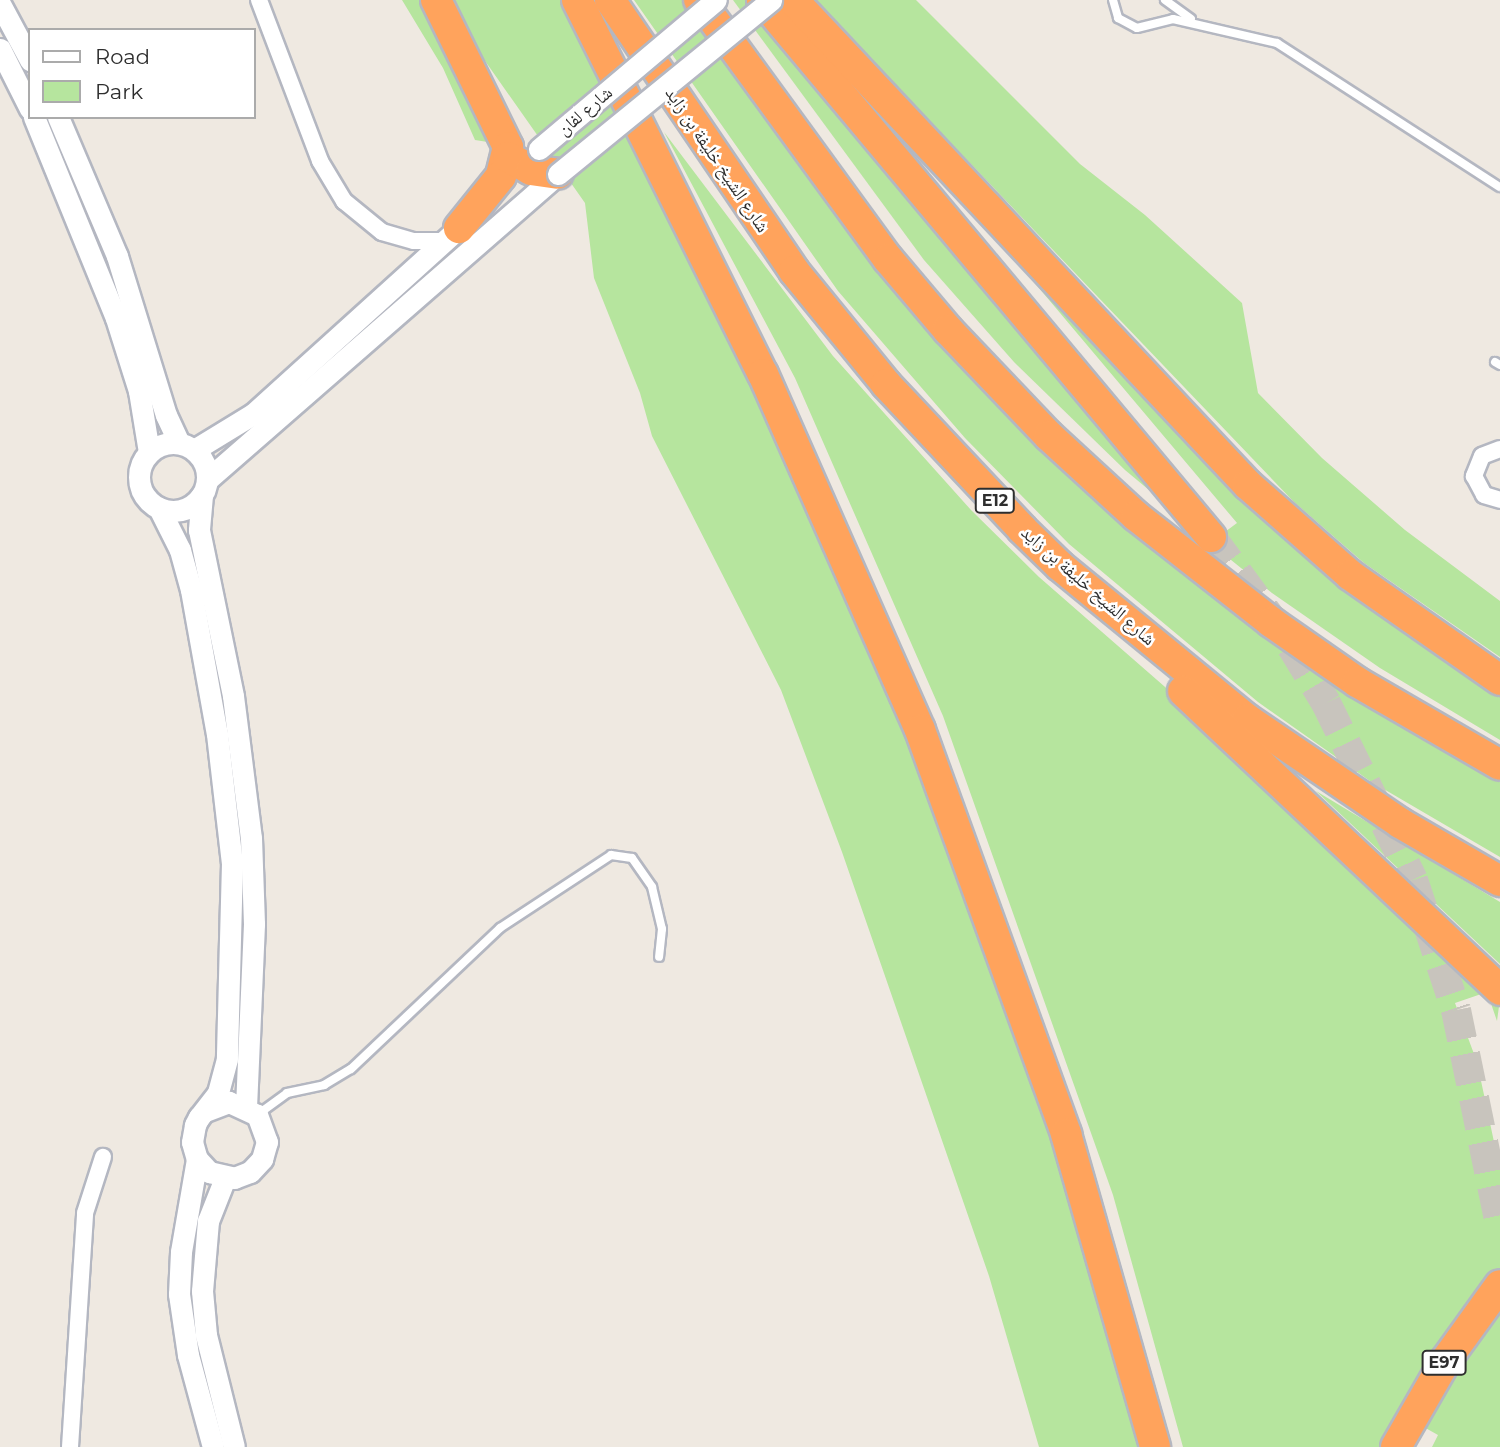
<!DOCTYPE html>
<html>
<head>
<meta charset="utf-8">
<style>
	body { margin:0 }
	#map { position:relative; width:1500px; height:1447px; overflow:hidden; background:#efe9e1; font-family:Montserrat,"Noto Naskh Arabic",sans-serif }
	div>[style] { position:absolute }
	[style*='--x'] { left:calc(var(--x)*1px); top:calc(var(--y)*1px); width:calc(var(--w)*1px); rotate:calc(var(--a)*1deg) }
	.green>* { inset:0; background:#b6e59e }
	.motorway-tunnel>* { height:30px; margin-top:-15px; transform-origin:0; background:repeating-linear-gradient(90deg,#c8c4bd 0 30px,transparent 0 45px) }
	.roads { filter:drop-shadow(2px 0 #b4b7c1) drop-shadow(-2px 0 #b4b7c1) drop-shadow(0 2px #b4b7c1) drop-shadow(0 -2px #b4b7c1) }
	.service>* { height:8px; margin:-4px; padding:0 4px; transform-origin:4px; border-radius:4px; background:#fff }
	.minor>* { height:16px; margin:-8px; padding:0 8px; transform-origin:8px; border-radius:8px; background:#fff }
	.tertiary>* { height:21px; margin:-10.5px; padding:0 10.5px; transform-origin:10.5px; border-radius:10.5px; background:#fff }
	.tertiary>.ring { margin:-10.5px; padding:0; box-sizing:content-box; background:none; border:21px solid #fff; border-radius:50% }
	.motorway>* { height:30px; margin:-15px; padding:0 15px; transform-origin:15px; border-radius:15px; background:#ffa35c }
	.bridges { filter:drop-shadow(2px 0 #b4b7c1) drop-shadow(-2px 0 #b4b7c1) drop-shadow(0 2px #b4b7c1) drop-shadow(0 -2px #b4b7c1) }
	.tertiary-bridge>* { height:21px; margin:-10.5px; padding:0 10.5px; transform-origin:10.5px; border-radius:10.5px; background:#fff }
	span { translate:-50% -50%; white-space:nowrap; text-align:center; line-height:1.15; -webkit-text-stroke:5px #fff; paint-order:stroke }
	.shield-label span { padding:2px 5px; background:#fff; border:2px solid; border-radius:5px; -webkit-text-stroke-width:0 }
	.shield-label { font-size:16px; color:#2e2e2e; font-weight:700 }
	.street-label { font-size:18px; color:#2e2e2e }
	.legend { position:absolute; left:28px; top:28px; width:228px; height:91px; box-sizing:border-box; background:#fff; border:2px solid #ababab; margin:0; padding:9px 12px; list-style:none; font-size:21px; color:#2e2e2e }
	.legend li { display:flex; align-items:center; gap:14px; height:35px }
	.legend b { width:35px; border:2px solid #ababab }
</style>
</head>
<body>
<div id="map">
	<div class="green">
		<div style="clip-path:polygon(402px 0,419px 0,494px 143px,475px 140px,443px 68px)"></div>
		<div style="clip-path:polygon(453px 0,570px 0,877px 647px,1034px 1067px,1145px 1447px,1039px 1447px,989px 1276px,842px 852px,781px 690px,652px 436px,640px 393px,594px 278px,585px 203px,483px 58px)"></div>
		<div style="clip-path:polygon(634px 0,684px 0,847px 232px,988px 394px,1116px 516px,1248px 623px,1368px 705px,1500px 782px,1500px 857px,1370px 781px,1258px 702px,1069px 544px,965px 438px,838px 291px)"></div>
		<div style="clip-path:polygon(733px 0,751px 0,1203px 535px,1125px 470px,1014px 362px,924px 260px)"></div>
		<div style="clip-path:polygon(814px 0,916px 0,1080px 164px,1145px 215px,1242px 303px,1258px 393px,1322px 458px,1405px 530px,1500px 601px,1500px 657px,1364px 563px,1294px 502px)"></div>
		<div style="clip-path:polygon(664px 132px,833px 356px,971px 510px,1039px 577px,1243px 755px,1500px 999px,1497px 1021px,1487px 992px,1455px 1003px,1477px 1062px,1500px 1170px,1500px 1447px,1432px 1447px,1438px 1435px,1397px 1412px,1379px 1447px,1183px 1447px,1113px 1195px,943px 716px,795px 378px)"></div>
		<div style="clip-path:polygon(964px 199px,1086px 327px,1500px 690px,1500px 740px,1380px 668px,1272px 593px,1210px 543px,1237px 523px)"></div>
		<div style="clip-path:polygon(1316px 791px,1500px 902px,1500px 964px,1419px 888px)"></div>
	</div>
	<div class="motorway-tunnel">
		<div style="--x:1211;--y:537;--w:137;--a:53.6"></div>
		<div style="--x:1292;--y:647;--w:66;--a:58.7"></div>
		<div style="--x:1326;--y:703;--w:197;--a:63.8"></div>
		<div style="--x:1413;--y:880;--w:137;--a:71.7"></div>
		<div style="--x:1456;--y:1010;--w:218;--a:78.4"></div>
	</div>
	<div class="roads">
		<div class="service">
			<div style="--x:1113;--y:0;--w:19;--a:74"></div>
			<div style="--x:1118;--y:18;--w:21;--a:28"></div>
			<div style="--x:1137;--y:28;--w:37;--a:-14"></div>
			<div style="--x:1173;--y:19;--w:107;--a:13"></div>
			<div style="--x:1277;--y:43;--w:265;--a:32.9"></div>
			<div style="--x:1165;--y:0;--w:32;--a:36"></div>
			<div style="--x:1495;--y:362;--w:6;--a:31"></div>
			<div style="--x:257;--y:1115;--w:37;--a:-36"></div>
			<div style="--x:287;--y:1093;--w:38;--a:-12"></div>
			<div style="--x:324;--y:1085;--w:31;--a:-31"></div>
			<div style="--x:351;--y:1069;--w:205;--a:-43.4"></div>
			<div style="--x:500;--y:928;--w:133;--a:-33.3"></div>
			<div style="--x:611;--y:855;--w:21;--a:8"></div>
			<div style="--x:632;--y:858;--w:35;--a:55"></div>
			<div style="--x:652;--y:887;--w:43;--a:76.6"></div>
			<div style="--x:662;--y:929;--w:28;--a:96"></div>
		</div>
		<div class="minor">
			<div style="--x:259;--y:0;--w:172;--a:69.2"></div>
			<div style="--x:320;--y:161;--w:47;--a:59"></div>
			<div style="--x:344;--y:201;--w:49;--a:39.2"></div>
			<div style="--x:382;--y:232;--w:33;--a:16"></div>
			<div style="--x:414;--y:241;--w:32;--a:0"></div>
			<div style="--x:1500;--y:449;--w:19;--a:159"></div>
			<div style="--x:1482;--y:456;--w:22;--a:112"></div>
			<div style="--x:1474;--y:476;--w:21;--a:62"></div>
			<div style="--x:1484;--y:495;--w:17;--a:17"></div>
			<div style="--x:70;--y:1447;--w:234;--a:-86.3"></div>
			<div style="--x:85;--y:1213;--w:59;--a:-72.2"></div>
		</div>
		<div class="tertiary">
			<div style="--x:0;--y:4;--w:64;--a:61.8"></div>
			<div style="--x:0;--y:49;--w:67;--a:63.4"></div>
			<div style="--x:34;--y:117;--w:217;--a:67.8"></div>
			<div style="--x:116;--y:318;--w:77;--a:72.5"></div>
			<div style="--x:139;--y:391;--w:62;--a:80.7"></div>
			<div style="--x:58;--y:117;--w:151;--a:67"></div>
			<div style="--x:117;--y:256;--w:166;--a:72.9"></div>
			<div style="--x:166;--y:415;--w:31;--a:65"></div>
			<div class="ring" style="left:139px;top:443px;width:47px;height:47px"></div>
			<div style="--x:194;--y:450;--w:69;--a:-31.4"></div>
			<div style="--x:253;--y:414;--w:290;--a:-42.1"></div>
			<div style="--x:208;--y:479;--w:464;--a:-41.1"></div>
			<div style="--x:202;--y:495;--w:35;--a:95"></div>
			<div style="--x:199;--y:530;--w:169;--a:78.4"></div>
			<div style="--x:233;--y:696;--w:143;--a:82.8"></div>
			<div style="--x:251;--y:838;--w:86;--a:88"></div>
			<div style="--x:254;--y:924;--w:182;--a:92.5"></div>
			<div style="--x:159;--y:508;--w:47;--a:63.4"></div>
			<div style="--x:180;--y:550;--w:41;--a:74.6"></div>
			<div style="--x:191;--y:590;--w:146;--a:79.8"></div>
			<div style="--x:217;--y:734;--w:130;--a:83.4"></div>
			<div style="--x:232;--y:863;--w:196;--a:91.5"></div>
			<div style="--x:227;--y:1059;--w:35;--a:105"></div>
			<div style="--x:218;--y:1093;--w:31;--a:128"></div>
			<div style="--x:199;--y:1117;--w:9;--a:117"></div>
			<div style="--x:195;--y:1125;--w:17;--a:100"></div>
			<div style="--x:192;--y:1142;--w:18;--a:74"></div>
			<div style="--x:197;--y:1159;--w:18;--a:47"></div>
			<div style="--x:209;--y:1172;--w:26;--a:13"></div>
			<div style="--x:234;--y:1178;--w:17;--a:-21"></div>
			<div style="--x:250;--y:1172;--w:18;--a:-47"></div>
			<div style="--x:262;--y:1159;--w:18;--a:-74"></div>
			<div style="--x:267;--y:1142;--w:29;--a:-110"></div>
			<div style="--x:257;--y:1115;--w:31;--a:-155"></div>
			<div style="--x:229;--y:1102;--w:26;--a:159"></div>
			<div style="--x:197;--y:1159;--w:94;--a:99.8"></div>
			<div style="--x:181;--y:1252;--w:42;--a:92.7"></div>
			<div style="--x:179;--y:1294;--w:62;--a:81.6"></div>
			<div style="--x:188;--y:1355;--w:95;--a:74.8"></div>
			<div style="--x:225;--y:1178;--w:46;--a:111.6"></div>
			<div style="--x:208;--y:1221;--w:70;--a:94.9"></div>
			<div style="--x:202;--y:1291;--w:44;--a:84.8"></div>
			<div style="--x:206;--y:1335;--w:115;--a:76"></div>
		</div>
		<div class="motorway">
			<div style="--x:436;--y:0;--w:164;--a:63.9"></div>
			<div style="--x:508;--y:147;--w:30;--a:104"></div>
			<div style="--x:501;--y:176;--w:67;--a:128.9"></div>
			<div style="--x:577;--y:0;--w:418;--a:63.6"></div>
			<div style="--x:763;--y:374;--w:389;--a:66.2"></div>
			<div style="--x:920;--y:730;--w:430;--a:70.1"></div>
			<div style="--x:1066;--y:1134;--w:325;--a:74.1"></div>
			<div style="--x:610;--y:0;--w:328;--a:55.8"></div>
			<div style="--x:794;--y:271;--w:146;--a:50.8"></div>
			<div style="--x:886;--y:384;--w:199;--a:46.8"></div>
			<div style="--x:1022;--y:529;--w:53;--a:44.2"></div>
			<div style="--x:1060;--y:566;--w:242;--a:39.3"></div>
			<div style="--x:1247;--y:719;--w:185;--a:34.2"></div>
			<div style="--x:1400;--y:823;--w:116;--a:30.1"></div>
			<div style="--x:699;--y:0;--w:321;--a:53.9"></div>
			<div style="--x:888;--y:259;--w:93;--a:49.8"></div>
			<div style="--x:948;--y:330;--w:146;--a:46.4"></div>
			<div style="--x:1049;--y:436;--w:118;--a:42.6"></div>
			<div style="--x:1136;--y:516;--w:172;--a:38.1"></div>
			<div style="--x:1271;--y:622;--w:105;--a:34.9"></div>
			<div style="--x:1357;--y:682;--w:165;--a:30.1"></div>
			<div style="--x:762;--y:0;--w:700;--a:50.1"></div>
			<div style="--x:793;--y:0;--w:665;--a:46.83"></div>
			<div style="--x:1248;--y:485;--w:136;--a:41.4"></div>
			<div style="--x:1350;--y:575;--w:183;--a:35"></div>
			<div style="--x:508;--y:157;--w:26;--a:29"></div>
			<div style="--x:531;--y:170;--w:27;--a:8"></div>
			<div style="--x:1183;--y:691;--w:436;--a:43.3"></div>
			<div style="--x:1396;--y:1447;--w:100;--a:-60.1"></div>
			<div style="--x:1446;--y:1360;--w:92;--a:-54.2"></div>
		</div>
	</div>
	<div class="bridges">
		<div class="tertiary-bridge">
			<div style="--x:539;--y:149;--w:231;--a:-40.1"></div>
			<div style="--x:558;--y:174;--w:275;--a:-39.2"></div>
		</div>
	</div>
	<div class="shield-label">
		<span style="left:995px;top:501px">E12</span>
		<span style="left:1444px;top:1363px">E97</span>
	</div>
	<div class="street-label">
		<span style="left:585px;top:111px;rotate:-40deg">شارع لفان</span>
		<span style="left:717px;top:160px;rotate:56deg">شارع الشيخ خليفة بن زايد</span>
		<span style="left:1088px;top:586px;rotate:41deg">شارع الشيخ خليفة بن زايد</span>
	</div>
	<ul class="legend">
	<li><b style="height:9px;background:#fff"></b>Road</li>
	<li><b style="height:19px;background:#b6e59e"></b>Park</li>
	</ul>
</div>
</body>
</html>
